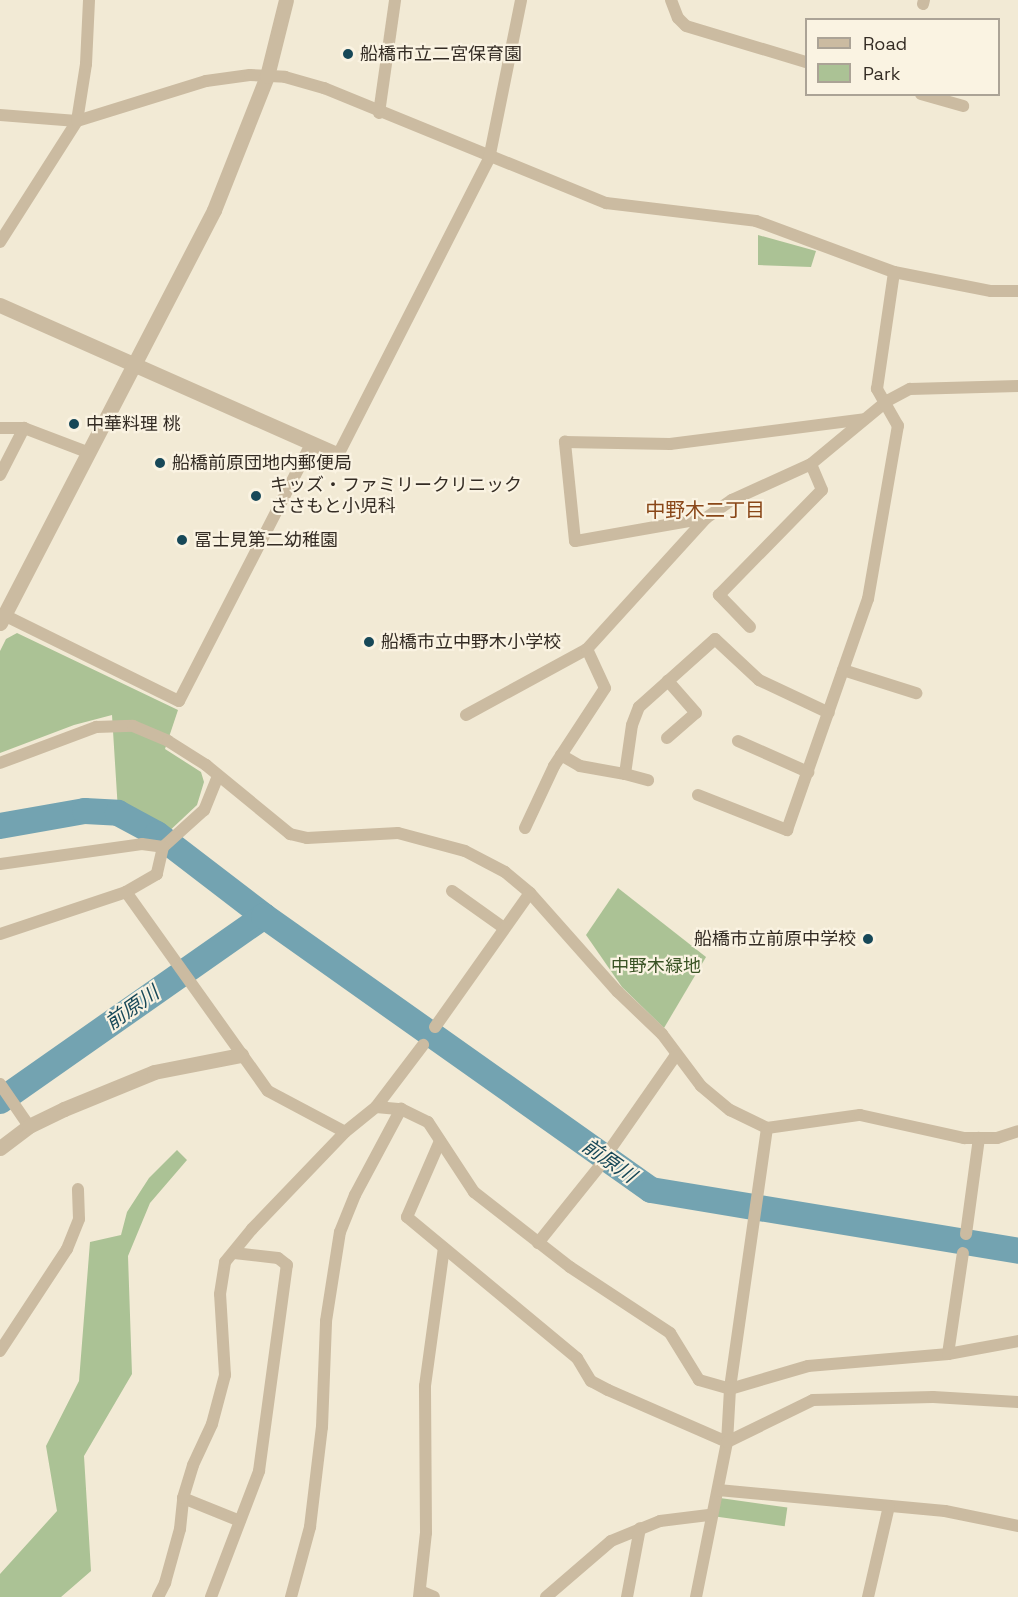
<!DOCTYPE html>
<html>
<head>
<meta charset="utf-8">
<style>
	body { margin:0 }
	#map { position:relative; width:1018px; height:1597px; overflow:hidden; background:#f2ead5; font-family:"Space Grotesk","Noto Sans JP",sans-serif }
	div>[style] { position:absolute }
	[style*='--x'] { left:calc(var(--x)*1px); top:calc(var(--y)*1px); width:calc(var(--w)*1px); rotate:calc(var(--a)*1deg) }
	.green>* { inset:0; background:#abc295; transform-origin:0 0 }
	.river>* { height:26px; margin:-13px; padding:0 13px; transform-origin:13px; border-radius:13px; background:#73a3b1 }
	.minor>* { height:12px; margin:-6px; padding:0 6px; transform-origin:6px; border-radius:6px; background:#cbbba1 }
	.tertiary>* { height:15px; margin:-7.5px; padding:0 7.5px; transform-origin:7.5px; border-radius:7.5px; background:#cbbba1 }
	.dots>* { width:16px; height:16px; translate:-50% -50%; box-sizing:border-box; border:3px solid #faf3e2; border-radius:50% }
	span { translate:-50% -50%; white-space:nowrap; text-align:center; line-height:1.15; -webkit-text-stroke:4.5px #faf3e2; paint-order:stroke }
	.poi-label { font-size:18px; color:#342c24 }
	.left { translate:0 -50%; text-align:left }
	.right { translate:-100% -50%; text-align:right }
	.park-label { font-size:18px; color:#3b5426 }
	.neighbourhood-label { font-size:20px; color:#894718 }
	.water-label { font-size:20px; color:#174858; font-style:italic }
	.legend { position:absolute; left:805px; top:18px; width:195px; height:78px; box-sizing:border-box; background:#faf3e2; border:2px solid #aba396; margin:0; padding:8px 10px; list-style:none; font-size:18px; color:#342c24 }
	.legend li { display:flex; align-items:center; gap:12px; height:30px }
	.legend b { width:30px; border:2px solid #aba396 }
</style>
</head>
<body>
<div id="map">
	<div class="green">
		<div style="clip-path:polygon(758px 235px,816px 251px,811px 267px,758px 265px)"></div>
		<div style="clip-path:polygon(17px 633px,178px 710px,165px 749px,201px 772px,204px 782px,197px 805px,164px 836px,138px 818px,118px 811px,112px 715px,74px 725px,0 753px,0 651px,6px 639px)"></div>
		<div style="clip-path:polygon(618px 888px,706px 957px,664px 1028px,622px 987px,586px 935px)"></div>
		<div style="clip-path:polygon(177px 1150px,187px 1160px,150px 1203px,128px 1256px,132px 1374px,84px 1456px,91px 1571px,61px 1597px,0 1597px,0 1574px,57px 1511px,46px 1446px,79px 1381px,90px 1242px,121px 1235px,127px 1212px,149px 1178px)"></div>
		<div style="left:720px;top:1498px;width:68px;height:19px;rotate:8deg"></div>
	</div>
	<div class="river">
		<div style="--x:0;--y:826;--w:86;--a:-10"></div>
		<div style="--x:85;--y:811;--w:33;--a:3"></div>
		<div style="--x:118;--y:813;--w:44;--a:28.3"></div>
		<div style="--x:157;--y:834;--w:135;--a:37.5"></div>
		<div style="--x:0;--y:1101;--w:322;--a:-35"></div>
		<div style="--x:264;--y:916;--w:474;--a:35.3"></div>
		<div style="--x:651;--y:1190;--w:372;--a:9.4"></div>
	</div>
	<div class="minor">
		<div style="--x:671;--y:0;--w:19;--a:69"></div>
		<div style="--x:678;--y:18;--w:11;--a:45"></div>
		<div style="--x:686;--y:26;--w:125;--a:16.7"></div>
		<div style="--x:923;--y:4;--w:4;--a:-76"></div>
		<div style="--x:921;--y:94;--w:44;--a:15.9"></div>
		<div style="--x:379;--y:113;--w:114;--a:-81.9"></div>
		<div style="--x:0;--y:115;--w:77;--a:4.5"></div>
		<div style="--x:77;--y:121;--w:135;--a:-17.2"></div>
		<div style="--x:206;--y:81;--w:44;--a:-7.8"></div>
		<div style="--x:250;--y:75;--w:35;--a:3"></div>
		<div style="--x:285;--y:77;--w:41;--a:15.8"></div>
		<div style="--x:324;--y:88;--w:305;--a:22.2"></div>
		<div style="--x:606;--y:203;--w:151;--a:6.8"></div>
		<div style="--x:756;--y:221;--w:147;--a:20.3"></div>
		<div style="--x:894;--y:272;--w:99;--a:11.1"></div>
		<div style="--x:991;--y:291;--w:27;--a:0"></div>
		<div style="--x:0;--y:242;--w:143;--a:-57.5"></div>
		<div style="--x:77;--y:121;--w:58;--a:-81"></div>
		<div style="--x:86;--y:64;--w:64;--a:-87.3"></div>
		<div style="--x:0;--y:428;--w:24;--a:0"></div>
		<div style="--x:24;--y:428;--w:67;--a:20.9"></div>
		<div style="--x:338;--y:455;--w:332;--a:-63"></div>
		<div style="--x:489;--y:159;--w:162;--a:-78.6"></div>
		<div style="--x:0;--y:475;--w:53;--a:-62.9"></div>
		<div style="--x:706;--y:518;--w:133;--a:170"></div>
		<div style="--x:575;--y:541;--w:100;--a:-95.8"></div>
		<div style="--x:565;--y:442;--w:105;--a:1.1"></div>
		<div style="--x:670;--y:444;--w:196;--a:-7.3"></div>
		<div style="--x:4;--y:615;--w:195;--a:26.2"></div>
		<div style="--x:179;--y:701;--w:289;--a:-62.8"></div>
		<div style="--x:750;--y:627;--w:45;--a:-134.1"></div>
		<div style="--x:719;--y:595;--w:147;--a:-45.6"></div>
		<div style="--x:822;--y:490;--w:28;--a:-113"></div>
		<div style="--x:843;--y:670;--w:77;--a:17.5"></div>
		<div style="--x:466;--y:715;--w:138;--a:-28.6"></div>
		<div style="--x:587;--y:649;--w:177;--a:-47.7"></div>
		<div style="--x:706;--y:518;--w:32;--a:-35"></div>
		<div style="--x:732;--y:500;--w:87;--a:-24.5"></div>
		<div style="--x:811;--y:464;--w:99;--a:-39.7"></div>
		<div style="--x:887;--y:401;--w:26;--a:-28"></div>
		<div style="--x:910;--y:389;--w:108;--a:-1.6"></div>
		<div style="--x:667;--y:738;--w:38;--a:-41"></div>
		<div style="--x:696;--y:713;--w:43;--a:-131.2"></div>
		<div style="--x:738;--y:741;--w:77;--a:23.9"></div>
		<div style="--x:561;--y:755;--w:22;--a:30"></div>
		<div style="--x:580;--y:766;--w:46;--a:10.1"></div>
		<div style="--x:625;--y:774;--w:49;--a:-81.9"></div>
		<div style="--x:632;--y:725;--w:19;--a:-69"></div>
		<div style="--x:639;--y:707;--w:102;--a:-41.8"></div>
		<div style="--x:715;--y:639;--w:60;--a:43"></div>
		<div style="--x:759;--y:680;--w:77;--a:25.2"></div>
		<div style="--x:0;--y:763;--w:103;--a:-20.6"></div>
		<div style="--x:96;--y:727;--w:37;--a:-2"></div>
		<div style="--x:133;--y:726;--w:38;--a:23"></div>
		<div style="--x:168;--y:741;--w:45;--a:32.3"></div>
		<div style="--x:206;--y:765;--w:109;--a:39.4"></div>
		<div style="--x:290;--y:834;--w:17;--a:13"></div>
		<div style="--x:307;--y:838;--w:91;--a:-3.1"></div>
		<div style="--x:398;--y:833;--w:69;--a:15"></div>
		<div style="--x:465;--y:851;--w:45;--a:27.7"></div>
		<div style="--x:505;--y:872;--w:33;--a:40"></div>
		<div style="--x:530;--y:893;--w:132;--a:48.4"></div>
		<div style="--x:618;--y:992;--w:61;--a:43.7"></div>
		<div style="--x:662;--y:1034;--w:65;--a:53.1"></div>
		<div style="--x:701;--y:1086;--w:38;--a:40"></div>
		<div style="--x:730;--y:1110;--w:41;--a:25.9"></div>
		<div style="--x:767;--y:1128;--w:264;--a:98.1"></div>
		<div style="--x:730;--y:1389;--w:53;--a:93.2"></div>
		<div style="--x:727;--y:1442;--w:158;--a:101.3"></div>
		<div style="--x:625;--y:774;--w:24;--a:15"></div>
		<div style="--x:218;--y:776;--w:37;--a:112"></div>
		<div style="--x:204;--y:810;--w:55;--a:137.9"></div>
		<div style="--x:163;--y:847;--w:28;--a:103"></div>
		<div style="--x:157;--y:874;--w:36;--a:150"></div>
		<div style="--x:126;--y:892;--w:244;--a:54.5"></div>
		<div style="--x:268;--y:1091;--w:87;--a:28"></div>
		<div style="--x:698;--y:795;--w:96;--a:21.5"></div>
		<div style="--x:787;--y:830;--w:245;--a:-70.7"></div>
		<div style="--x:868;--y:599;--w:176;--a:-80.2"></div>
		<div style="--x:898;--y:426;--w:43;--a:-119.6"></div>
		<div style="--x:877;--y:389;--w:118;--a:-81.7"></div>
		<div style="--x:525;--y:828;--w:68;--a:-64.9"></div>
		<div style="--x:554;--y:766;--w:93;--a:-56.8"></div>
		<div style="--x:605;--y:688;--w:43;--a:-114.8"></div>
		<div style="--x:0;--y:864;--w:143;--a:-8"></div>
		<div style="--x:142;--y:844;--w:21;--a:8"></div>
		<div style="--x:452;--y:891;--w:64;--a:35.4"></div>
		<div style="--x:0;--y:934;--w:133;--a:-18.4"></div>
		<div style="--x:435;--y:1027;--w:164;--a:-54.7"></div>
		<div style="--x:0;--y:1084;--w:51;--a:55.4"></div>
		<div style="--x:376;--y:1107;--w:78;--a:-52.8"></div>
		<div style="--x:767;--y:1128;--w:94;--a:-8"></div>
		<div style="--x:860;--y:1115;--w:107;--a:12.5"></div>
		<div style="--x:964;--y:1138;--w:33;--a:0"></div>
		<div style="--x:997;--y:1138;--w:22;--a:-18"></div>
		<div style="--x:440;--y:1141;--w:83;--a:113.5"></div>
		<div style="--x:407;--y:1217;--w:221;--a:39.7"></div>
		<div style="--x:577;--y:1358;--w:27;--a:59"></div>
		<div style="--x:591;--y:1381;--w:19;--a:28"></div>
		<div style="--x:608;--y:1390;--w:130;--a:23.6"></div>
		<div style="--x:727;--y:1442;--w:96;--a:-26"></div>
		<div style="--x:813;--y:1400;--w:120;--a:-1.4"></div>
		<div style="--x:933;--y:1397;--w:85;--a:3.4"></div>
		<div style="--x:609;--y:1151;--w:117;--a:-55.1"></div>
		<div style="--x:966;--y:1234;--w:97;--a:-82.3"></div>
		<div style="--x:538;--y:1243;--w:102;--a:-51.3"></div>
		<div style="--x:0;--y:1351;--w:122;--a:-56.7"></div>
		<div style="--x:67;--y:1249;--w:32;--a:-68"></div>
		<div style="--x:79;--y:1219;--w:30;--a:-92"></div>
		<div style="--x:948;--y:1354;--w:102;--a:-81.6"></div>
		<div style="--x:718;--y:1490;--w:228;--a:5.3"></div>
		<div style="--x:945;--y:1511;--w:75;--a:11.6"></div>
		<div style="--x:183;--y:1498;--w:61;--a:22"></div>
		<div style="--x:420;--y:1591;--w:15;--a:23"></div>
		<div style="--x:158;--y:1597;--w:16;--a:-63"></div>
		<div style="--x:165;--y:1583;--w:56;--a:-74.5"></div>
		<div style="--x:180;--y:1529;--w:31;--a:-84"></div>
		<div style="--x:183;--y:1498;--w:34;--a:-73"></div>
		<div style="--x:193;--y:1465;--w:45;--a:-65.1"></div>
		<div style="--x:212;--y:1424;--w:51;--a:-75.1"></div>
		<div style="--x:225;--y:1375;--w:81;--a:-93.5"></div>
		<div style="--x:220;--y:1294;--w:32;--a:-81"></div>
		<div style="--x:225;--y:1262;--w:43;--a:-50.7"></div>
		<div style="--x:252;--y:1229;--w:134;--a:-46.2"></div>
		<div style="--x:345;--y:1132;--w:40;--a:-39"></div>
		<div style="--x:376;--y:1107;--w:25;--a:5"></div>
		<div style="--x:401;--y:1109;--w:30;--a:26"></div>
		<div style="--x:428;--y:1122;--w:84;--a:56.7"></div>
		<div style="--x:474;--y:1192;--w:122;--a:38"></div>
		<div style="--x:570;--y:1267;--w:120;--a:33.4"></div>
		<div style="--x:670;--y:1333;--w:55;--a:58.3"></div>
		<div style="--x:699;--y:1380;--w:32;--a:16"></div>
		<div style="--x:730;--y:1389;--w:81;--a:-16.4"></div>
		<div style="--x:808;--y:1366;--w:141;--a:-4.9"></div>
		<div style="--x:948;--y:1354;--w:71;--a:-10.5"></div>
		<div style="--x:211;--y:1597;--w:135;--a:-69.1"></div>
		<div style="--x:259;--y:1471;--w:208;--a:-82.3"></div>
		<div style="--x:287;--y:1265;--w:11;--a:-142"></div>
		<div style="--x:278;--y:1258;--w:44;--a:-173.5"></div>
		<div style="--x:291;--y:1597;--w:73;--a:-74.8"></div>
		<div style="--x:310;--y:1527;--w:101;--a:-83.2"></div>
		<div style="--x:322;--y:1427;--w:106;--a:-87.8"></div>
		<div style="--x:326;--y:1321;--w:90;--a:-81.1"></div>
		<div style="--x:340;--y:1232;--w:40;--a:-68"></div>
		<div style="--x:355;--y:1195;--w:98;--a:-61.9"></div>
		<div style="--x:419;--y:1597;--w:64;--a:-83.8"></div>
		<div style="--x:426;--y:1533;--w:147;--a:-90.4"></div>
		<div style="--x:425;--y:1386;--w:139;--a:-82.2"></div>
		<div style="--x:546;--y:1597;--w:86;--a:-40.7"></div>
		<div style="--x:611;--y:1541;--w:53;--a:-22.2"></div>
		<div style="--x:660;--y:1521;--w:49;--a:-7"></div>
		<div style="--x:627;--y:1597;--w:70;--a:-79.3"></div>
		<div style="--x:868;--y:1597;--w:93;--a:-77"></div>
	</div>
	<div class="tertiary">
		<div style="--x:0;--y:305;--w:370;--a:23.9"></div>
		<div style="--x:0;--y:623;--w:465;--a:-62.6"></div>
		<div style="--x:214;--y:210;--w:144;--a:-68.4"></div>
		<div style="--x:267;--y:76;--w:78;--a:-76"></div>
		<div style="--x:0;--y:1148;--w:36;--a:-37"></div>
		<div style="--x:29;--y:1126;--w:39;--a:-26"></div>
		<div style="--x:64;--y:1109;--w:97;--a:-22.3"></div>
		<div style="--x:154;--y:1072;--w:89;--a:-11.1"></div>
	</div>
	<div class="dots">
		<div style="left:348px;top:54px;background:#174858"></div>
		<div style="left:74px;top:424px;background:#174858"></div>
		<div style="left:160px;top:463px;background:#174858"></div>
		<div style="left:256px;top:496px;background:#174858"></div>
		<div style="left:182px;top:540px;background:#174858"></div>
		<div style="left:369px;top:642px;background:#174858"></div>
		<div style="left:868px;top:939px;background:#174858"></div>
	</div>
	<div class="poi-label">
		<span class="left" style="left:360px;top:54px">船橋市立二宮保育園</span>
		<span class="left" style="left:86px;top:424px">中華料理 桃</span>
		<span class="left" style="left:172px;top:463px">船橋前原団地内郵便局</span>
		<span class="left" style="left:270px;top:496px">キッズ・ファミリークリニック<br>ささもと小児科</span>
		<span class="left" style="left:194px;top:540px">冨士見第二幼稚園</span>
		<span class="left" style="left:381px;top:642px">船橋市立中野木小学校</span>
		<span class="right" style="left:856px;top:939px">船橋市立前原中学校</span>
	</div>
	<div class="park-label">
		<span style="left:656px;top:966px">中野木緑地</span>
	</div>
	<div class="neighbourhood-label">
		<span style="left:705px;top:510px">中野木二丁目</span>
	</div>
	<div class="water-label">
		<span style="left:132px;top:1008px;rotate:-35deg">前原川</span>
		<span style="left:609px;top:1161px;rotate:35deg">前原川</span>
	</div>
	<ul class="legend">
	<li><b style="height:8px;background:#cbbba1"></b>Road</li>
	<li><b style="height:16px;background:#abc295"></b>Park</li>
	</ul>
</div>
</body>
</html>
